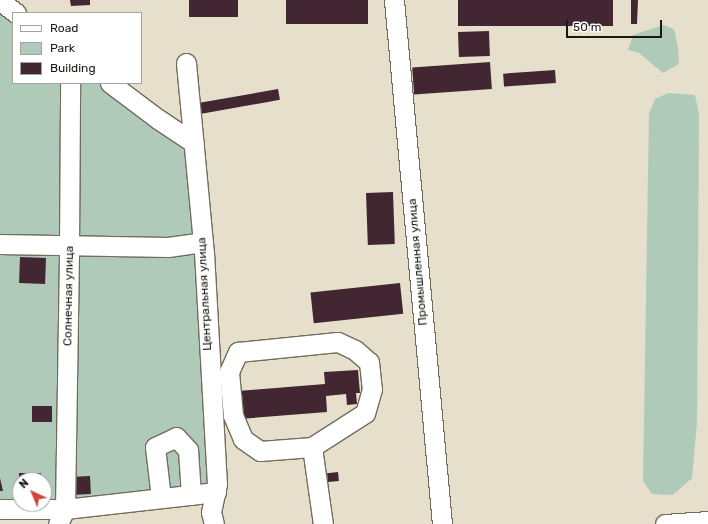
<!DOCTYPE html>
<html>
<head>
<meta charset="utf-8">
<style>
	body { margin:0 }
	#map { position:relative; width:708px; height:524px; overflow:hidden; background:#e6dfcc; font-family:Rubik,sans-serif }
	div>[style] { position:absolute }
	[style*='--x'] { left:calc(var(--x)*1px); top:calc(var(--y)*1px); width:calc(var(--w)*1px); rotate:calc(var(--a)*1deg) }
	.green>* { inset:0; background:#afcab9 }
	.building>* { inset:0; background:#422631; transform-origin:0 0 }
	.roads { filter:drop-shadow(1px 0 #726c5b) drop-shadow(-1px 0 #726c5b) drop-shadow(0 1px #726c5b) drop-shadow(0 -1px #726c5b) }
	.minor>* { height:19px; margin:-9.5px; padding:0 9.5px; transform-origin:9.5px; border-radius:9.5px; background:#fff }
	span { translate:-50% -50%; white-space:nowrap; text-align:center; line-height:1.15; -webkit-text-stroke:4px #fff; paint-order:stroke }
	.street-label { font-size:12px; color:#1a1811 }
	.legend { position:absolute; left:12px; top:12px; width:130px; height:72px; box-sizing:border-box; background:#fff; border:1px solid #a3a3a0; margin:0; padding:5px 7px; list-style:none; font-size:12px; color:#1a1811 }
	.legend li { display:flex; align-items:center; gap:8px; height:20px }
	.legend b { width:20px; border:1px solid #a3a3a0 }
	.north { position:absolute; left:12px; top:472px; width:40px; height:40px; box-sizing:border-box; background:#fff; border:1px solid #a3a3a0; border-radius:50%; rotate:316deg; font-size:11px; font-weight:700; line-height:16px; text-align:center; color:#1a1811 }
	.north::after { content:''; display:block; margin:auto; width:14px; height:18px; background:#d3453b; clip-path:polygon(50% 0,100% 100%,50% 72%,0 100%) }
	.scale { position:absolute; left:566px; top:20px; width:96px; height:18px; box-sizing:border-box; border:2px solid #1a1811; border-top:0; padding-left:5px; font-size:12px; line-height:14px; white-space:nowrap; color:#1a1811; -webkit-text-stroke:3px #fff; paint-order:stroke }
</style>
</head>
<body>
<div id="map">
	<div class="green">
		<div style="clip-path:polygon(evenodd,0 3px,13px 13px,13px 83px,107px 83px,188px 144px,213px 494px,0 508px,0 3px,20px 480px,44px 480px,44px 504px,20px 504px,20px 480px)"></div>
		<div style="clip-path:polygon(664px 25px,674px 29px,678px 47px,679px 64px,663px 73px,639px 53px,628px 50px,633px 35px)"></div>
		<div style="clip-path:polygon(668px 93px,695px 95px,699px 114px,697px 422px,692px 478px,673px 495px,652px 494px,643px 481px,649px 114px,655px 99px)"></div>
	</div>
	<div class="building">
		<div style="clip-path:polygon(70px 0,90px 0,90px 5px,71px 6px)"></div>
		<div style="left:189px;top:0;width:49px;height:17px"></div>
		<div style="left:286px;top:0;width:82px;height:24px"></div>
		<div style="left:458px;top:0;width:155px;height:26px"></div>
		<div style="clip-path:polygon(631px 0,638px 0,637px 24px,631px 24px)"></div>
		<div style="left:489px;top:31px;width:25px;height:31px;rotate:88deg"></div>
		<div style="left:490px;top:62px;width:27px;height:78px;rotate:86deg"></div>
		<div style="left:555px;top:70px;width:13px;height:52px;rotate:86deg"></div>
		<div style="left:278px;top:89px;width:11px;height:81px;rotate:80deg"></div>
		<div style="left:393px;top:192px;width:52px;height:27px;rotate:88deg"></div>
		<div style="left:20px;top:257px;width:26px;height:26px;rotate:2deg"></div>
		<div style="left:400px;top:283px;width:31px;height:90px;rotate:84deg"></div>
		<div style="clip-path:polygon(358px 370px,360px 393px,356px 393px,357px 404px,347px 405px,346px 394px,326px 396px,327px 412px,240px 419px,238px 391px,325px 384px,324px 372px)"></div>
		<div style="left:32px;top:406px;width:20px;height:16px"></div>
		<div style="left:338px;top:472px;width:9px;height:11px;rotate:84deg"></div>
		<div style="left:19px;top:473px;width:22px;height:7px"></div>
		<div style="left:90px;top:476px;width:18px;height:15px;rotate:87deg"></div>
		<div style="clip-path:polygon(0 478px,3px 491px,0 491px)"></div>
	</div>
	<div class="roads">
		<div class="minor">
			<div style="--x:394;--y:0;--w:526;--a:84.77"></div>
			<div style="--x:0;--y:1;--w:20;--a:37"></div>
			<div style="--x:186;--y:63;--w:190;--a:84.6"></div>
			<div style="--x:204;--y:252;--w:232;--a:86.8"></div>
			<div style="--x:217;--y:484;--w:29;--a:102"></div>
			<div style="--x:211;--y:512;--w:12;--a:76"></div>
			<div style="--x:110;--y:83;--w:60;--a:36.9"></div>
			<div style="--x:158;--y:119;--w:43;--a:33.7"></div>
			<div style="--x:0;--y:244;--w:168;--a:1"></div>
			<div style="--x:168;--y:247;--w:35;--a:-8"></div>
			<div style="--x:312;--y:447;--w:52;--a:175.6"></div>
			<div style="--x:260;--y:451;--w:21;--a:-145"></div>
			<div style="--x:243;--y:439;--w:26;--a:-113"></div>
			<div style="--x:233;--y:415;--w:43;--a:-95.3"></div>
			<div style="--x:229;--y:372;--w:22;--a:-66"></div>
			<div style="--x:238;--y:352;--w:100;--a:-5.7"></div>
			<div style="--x:338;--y:342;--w:19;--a:25"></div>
			<div style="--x:355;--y:350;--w:18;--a:41"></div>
			<div style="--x:369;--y:362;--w:27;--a:84"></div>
			<div style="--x:372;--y:389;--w:25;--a:106"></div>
			<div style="--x:365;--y:413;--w:63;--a:147.3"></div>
			<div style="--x:312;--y:447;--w:78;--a:81.9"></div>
			<div style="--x:161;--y:498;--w:51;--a:-96.7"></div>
			<div style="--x:155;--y:447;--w:23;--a:-25"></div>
			<div style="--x:176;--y:437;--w:18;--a:47"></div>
			<div style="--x:188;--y:450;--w:45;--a:86.2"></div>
			<div style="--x:0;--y:509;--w:65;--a:0"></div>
			<div style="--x:65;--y:509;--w:152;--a:-6.4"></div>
			<div style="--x:58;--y:524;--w:17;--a:-65"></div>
			<div style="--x:65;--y:509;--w:263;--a:-89.1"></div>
			<div style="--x:69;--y:246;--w:163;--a:-89.6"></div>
			<div style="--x:665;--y:524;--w:43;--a:-4"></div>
		</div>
	</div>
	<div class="street-label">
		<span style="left:418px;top:262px;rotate:-95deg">Промышленная улица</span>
		<span style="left:205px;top:294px;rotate:-93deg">Центральная улица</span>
		<span style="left:69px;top:296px;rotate:-89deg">Солнечная улица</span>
	</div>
	<ul class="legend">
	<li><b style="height:5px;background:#fff"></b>Road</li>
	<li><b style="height:11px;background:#afcab9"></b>Park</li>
	<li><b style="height:11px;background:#422631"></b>Building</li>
	</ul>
	<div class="north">N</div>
	<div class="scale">50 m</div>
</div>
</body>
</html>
